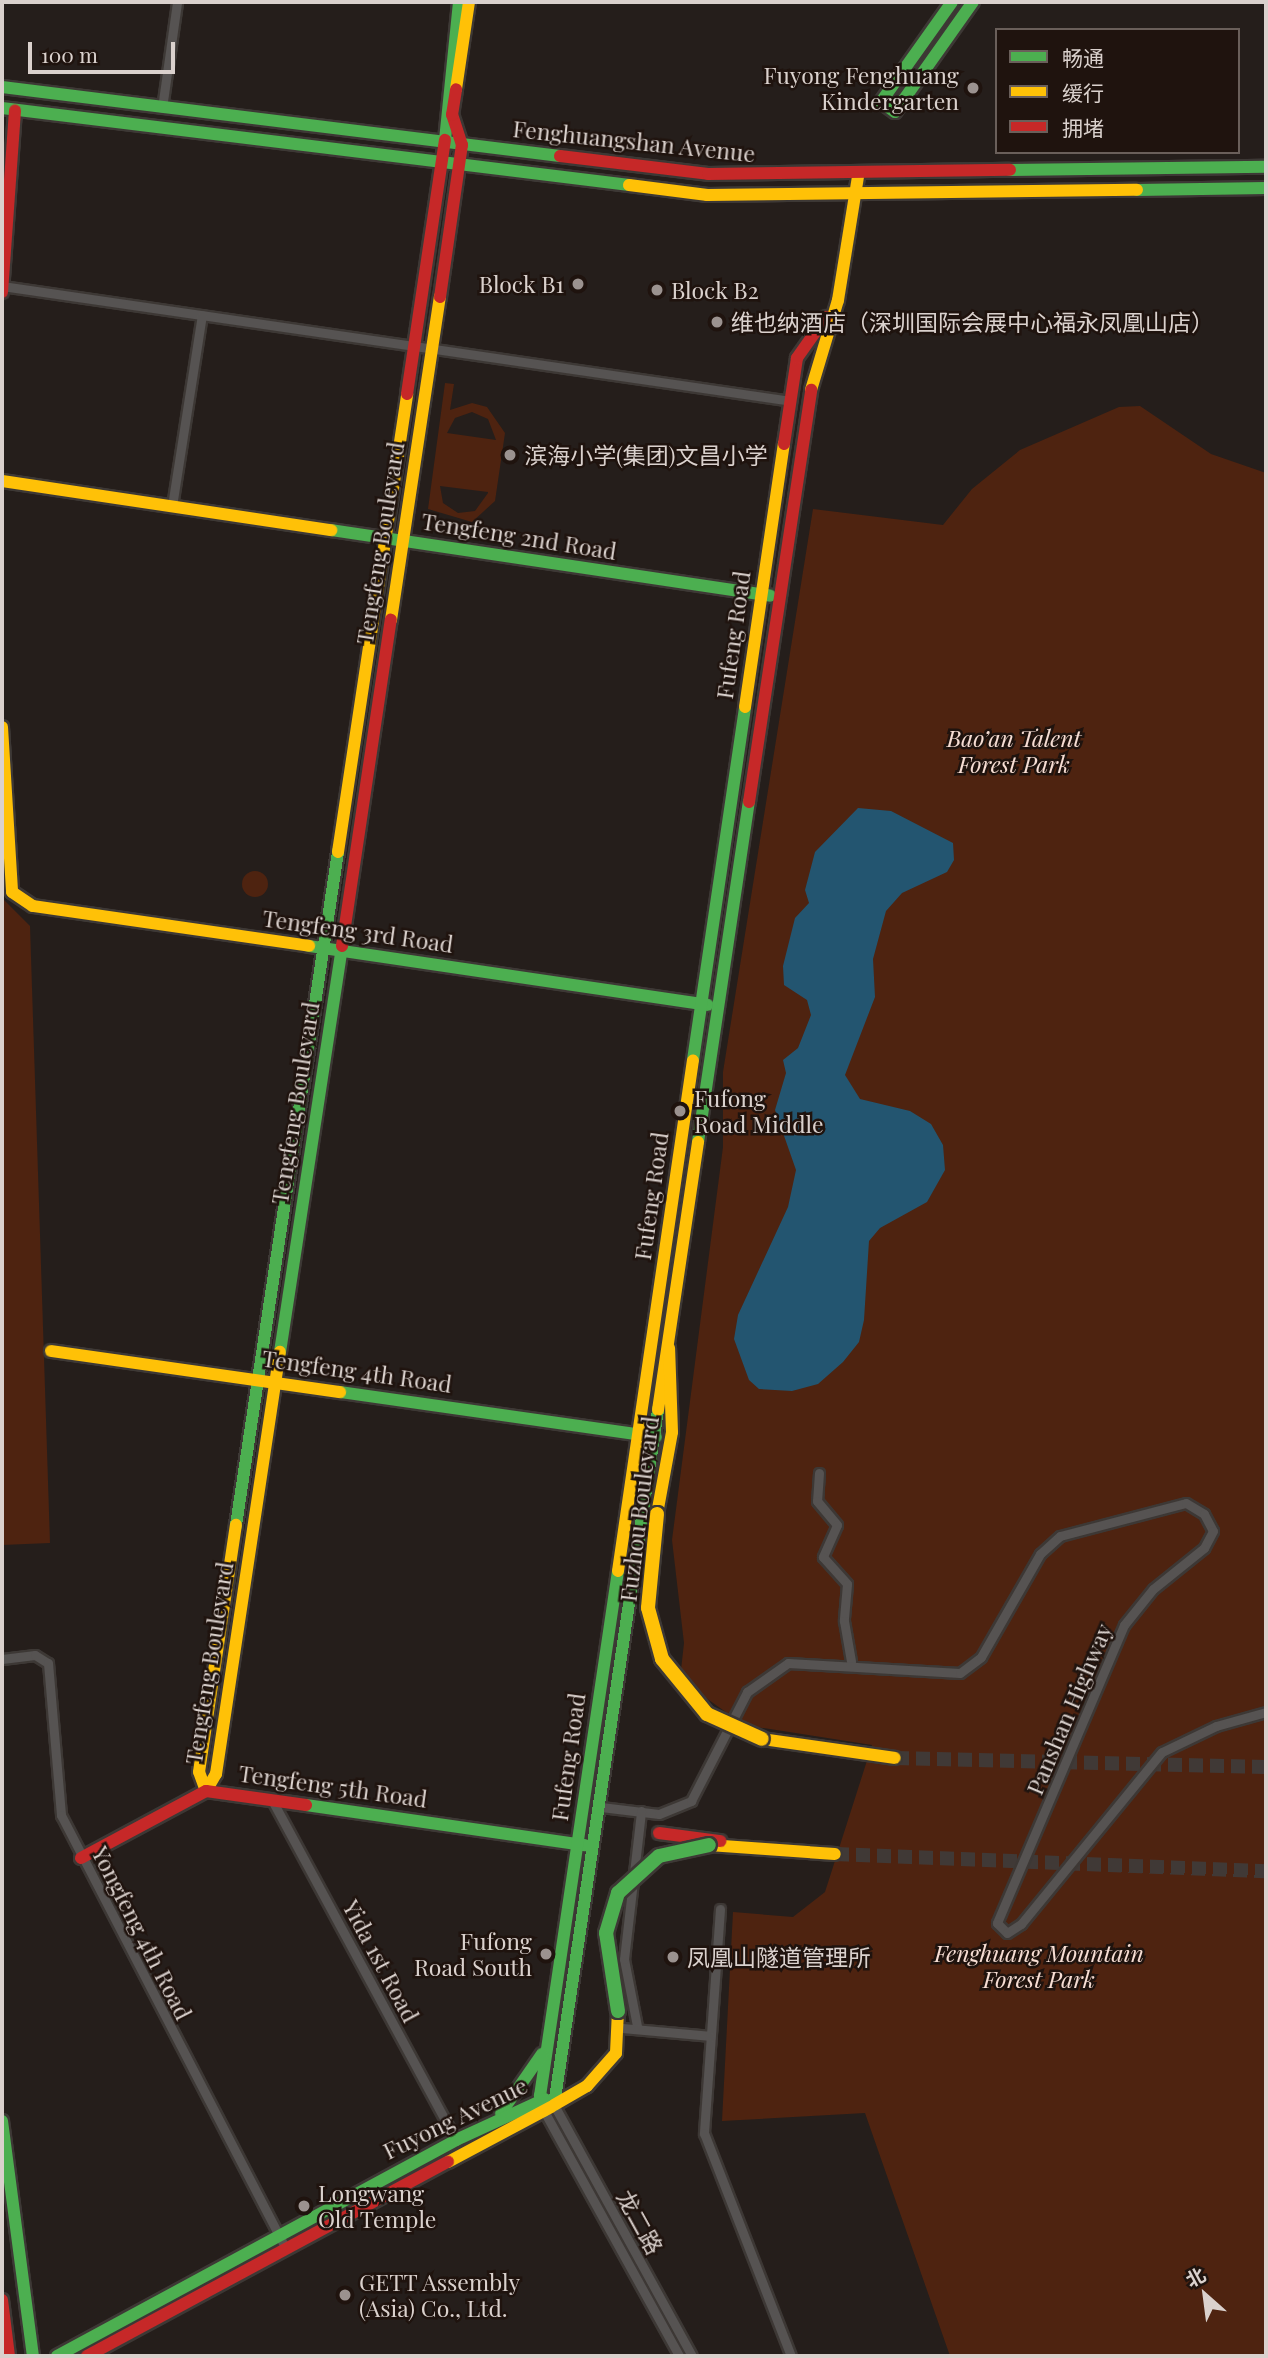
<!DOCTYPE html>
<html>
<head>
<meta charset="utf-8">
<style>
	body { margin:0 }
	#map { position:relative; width:1268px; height:2358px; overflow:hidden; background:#251e1b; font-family:"Playfair Display","Noto Sans SC",serif }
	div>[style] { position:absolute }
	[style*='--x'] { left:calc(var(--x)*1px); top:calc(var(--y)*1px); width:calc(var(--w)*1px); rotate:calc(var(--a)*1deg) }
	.green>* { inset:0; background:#4e2310 }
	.round { border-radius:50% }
	.water>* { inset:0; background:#235570 }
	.primary-tunnel>* { height:14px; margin-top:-7px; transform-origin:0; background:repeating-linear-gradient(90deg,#403936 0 14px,transparent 0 21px) }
	.roads { filter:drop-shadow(2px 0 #3d3835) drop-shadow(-2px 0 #3d3835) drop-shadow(0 2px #3d3835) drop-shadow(0 -2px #3d3835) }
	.street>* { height:9px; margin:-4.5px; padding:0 4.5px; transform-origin:4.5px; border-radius:4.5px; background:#565352 }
	.fast>* { height:12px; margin:-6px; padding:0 6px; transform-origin:6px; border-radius:6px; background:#4caf50 }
	.slow>* { height:12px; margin:-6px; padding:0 6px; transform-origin:6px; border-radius:6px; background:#ffc107 }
	.jam>* { height:12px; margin:-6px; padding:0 6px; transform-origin:6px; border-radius:6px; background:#c62828 }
	.bridges { filter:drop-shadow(2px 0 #3d3835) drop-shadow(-2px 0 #3d3835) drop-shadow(0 2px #3d3835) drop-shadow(0 -2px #3d3835) }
	.fast-bridge>* { height:14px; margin:-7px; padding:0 7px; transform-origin:7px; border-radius:7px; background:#4caf50 }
	.slow-bridge>* { height:14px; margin:-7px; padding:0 7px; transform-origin:7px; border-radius:7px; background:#ffc107 }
	.dots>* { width:19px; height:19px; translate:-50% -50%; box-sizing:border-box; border:4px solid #1f130e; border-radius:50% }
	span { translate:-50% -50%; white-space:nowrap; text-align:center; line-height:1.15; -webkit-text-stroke:5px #1f130e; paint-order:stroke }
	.poi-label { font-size:23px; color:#dad1cd }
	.right { translate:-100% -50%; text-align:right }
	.left { translate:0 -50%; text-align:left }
	.street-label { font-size:23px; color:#dad1cd }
	.park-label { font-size:23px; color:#f7ded4; font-style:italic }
	.frame { position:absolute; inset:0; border:4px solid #dad1cd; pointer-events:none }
	.legend { position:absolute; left:995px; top:28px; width:245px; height:126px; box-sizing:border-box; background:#1f130e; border:2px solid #6a5f5a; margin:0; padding:9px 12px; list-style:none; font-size:21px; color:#dad1cd }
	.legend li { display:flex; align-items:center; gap:14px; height:35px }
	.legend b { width:35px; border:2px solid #6a5f5a }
	.north { position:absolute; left:1170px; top:2260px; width:70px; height:70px; -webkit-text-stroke:5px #1f130e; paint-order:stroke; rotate:332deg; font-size:19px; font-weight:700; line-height:28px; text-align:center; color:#dad1cd }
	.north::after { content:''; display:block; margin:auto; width:24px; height:32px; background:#dad1cd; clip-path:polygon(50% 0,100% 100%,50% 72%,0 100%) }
	.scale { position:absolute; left:28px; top:42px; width:147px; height:32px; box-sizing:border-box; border:4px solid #dad1cd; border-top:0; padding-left:9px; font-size:21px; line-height:24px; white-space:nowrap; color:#dad1cd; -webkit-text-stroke:5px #1f130e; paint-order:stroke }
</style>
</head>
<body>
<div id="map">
	<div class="green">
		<div style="clip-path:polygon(evenodd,445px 383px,454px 384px,450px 410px,472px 403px,487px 407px,505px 433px,495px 501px,472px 522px,428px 509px,445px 383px,472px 412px,488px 419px,496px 440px,447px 433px,455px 418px,472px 412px,445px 383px,440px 486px,488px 492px,488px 493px,475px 511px,458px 513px,443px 503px,440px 486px)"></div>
		<div style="clip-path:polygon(1140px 406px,1211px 454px,1266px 473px,1266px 2356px,950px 2356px,865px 2113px,722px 2121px,733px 1912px,793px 1917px,825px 1892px,872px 1745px,744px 1725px,699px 1693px,681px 1670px,684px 1643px,672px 1540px,723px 1147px,723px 1072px,813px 509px,943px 525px,972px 489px,1020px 450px,1119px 407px)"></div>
		<div class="round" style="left:242px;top:871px;width:26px;height:26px"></div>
		<div style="clip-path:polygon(2px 898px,30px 926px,50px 1543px,2px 1545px)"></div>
	</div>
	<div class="water">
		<div style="clip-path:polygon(858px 808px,891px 811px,953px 843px,954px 860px,947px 872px,902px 893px,886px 911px,873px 959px,875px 997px,845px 1075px,860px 1099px,910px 1111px,931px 1124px,943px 1145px,945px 1170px,927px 1202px,880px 1228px,869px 1241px,864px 1320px,859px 1342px,843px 1362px,818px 1384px,792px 1391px,759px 1389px,749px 1380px,734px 1339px,738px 1315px,788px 1207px,796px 1170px,775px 1110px,786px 1073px,783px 1060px,798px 1048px,811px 1015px,807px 1000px,784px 985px,783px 966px,795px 918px,809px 903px,805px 890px,815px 852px)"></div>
	</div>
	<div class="primary-tunnel">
		<div style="--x:895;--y:1758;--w:371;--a:1.4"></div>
		<div style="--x:835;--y:1854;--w:431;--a:2.3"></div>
	</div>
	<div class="roads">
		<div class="street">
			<div style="--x:162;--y:108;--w:107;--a:-81.9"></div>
			<div style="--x:2;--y:286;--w:797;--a:8.29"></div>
			<div style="--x:172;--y:506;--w:193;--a:-81.1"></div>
			<div style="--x:819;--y:1473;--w:28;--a:94"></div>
			<div style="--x:817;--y:1501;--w:31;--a:50"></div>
			<div style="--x:837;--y:1525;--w:35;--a:114"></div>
			<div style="--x:823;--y:1557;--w:36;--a:48"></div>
			<div style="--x:847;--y:1584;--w:37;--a:95"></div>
			<div style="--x:844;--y:1621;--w:41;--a:80.1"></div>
			<div style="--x:2;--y:1659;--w:33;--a:-7"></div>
			<div style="--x:35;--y:1655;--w:15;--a:32"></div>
			<div style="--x:48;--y:1663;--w:153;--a:85.1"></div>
			<div style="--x:61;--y:1815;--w:488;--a:62.6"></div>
			<div style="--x:272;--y:1800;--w:387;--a:61.6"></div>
			<div style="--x:601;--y:1807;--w:58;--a:6.9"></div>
			<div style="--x:659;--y:1814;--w:35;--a:-22"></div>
			<div style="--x:691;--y:1801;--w:123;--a:-62.8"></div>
			<div style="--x:747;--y:1692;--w:50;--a:-35.3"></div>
			<div style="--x:788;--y:1663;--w:172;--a:3.3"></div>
			<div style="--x:960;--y:1673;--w:26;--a:-37"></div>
			<div style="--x:981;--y:1657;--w:119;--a:-60.2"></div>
			<div style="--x:1040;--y:1554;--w:27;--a:-42"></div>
			<div style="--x:1060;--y:1536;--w:130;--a:-14.7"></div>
			<div style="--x:1186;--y:1503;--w:21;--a:31"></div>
			<div style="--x:1204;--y:1514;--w:19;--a:62"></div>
			<div style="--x:1213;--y:1531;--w:19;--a:118"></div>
			<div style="--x:1204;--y:1548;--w:65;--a:141.2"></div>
			<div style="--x:1153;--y:1589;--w:46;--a:128.9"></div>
			<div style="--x:1124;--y:1625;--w:324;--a:113.1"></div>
			<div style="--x:997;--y:1923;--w:14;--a:45"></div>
			<div style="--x:1007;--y:1933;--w:17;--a:-33"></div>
			<div style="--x:1021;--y:1924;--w:222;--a:-50.7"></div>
			<div style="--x:1162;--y:1752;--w:60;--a:-25.7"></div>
			<div style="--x:1216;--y:1726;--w:52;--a:-15.6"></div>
			<div style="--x:720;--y:1909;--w:225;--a:94.1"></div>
			<div style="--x:704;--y:2133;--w:239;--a:68.7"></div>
			<div style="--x:637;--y:2026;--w:68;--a:-101"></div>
			<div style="--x:624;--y:1959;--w:149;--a:-83.4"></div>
			<div style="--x:621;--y:2028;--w:89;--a:5.1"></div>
			<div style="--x:554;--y:2105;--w:286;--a:61.2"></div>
			<div style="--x:544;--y:2111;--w:280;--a:61.1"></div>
		</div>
		<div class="fast">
			<div style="--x:952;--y:2;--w:123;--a:125.4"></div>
			<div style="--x:881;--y:102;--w:17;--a:36"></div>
			<div style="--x:895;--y:112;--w:135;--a:-54.7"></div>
			<div style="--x:2;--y:87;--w:562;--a:7.05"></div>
			<div style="--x:2;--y:108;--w:632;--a:7"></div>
			<div style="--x:445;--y:140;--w:139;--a:-84.2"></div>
			<div style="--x:1010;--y:170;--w:256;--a:-0.7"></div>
			<div style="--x:1137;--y:190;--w:129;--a:-0.9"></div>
			<div style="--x:331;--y:530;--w:444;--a:8.5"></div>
			<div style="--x:309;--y:946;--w:403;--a:8.4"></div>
			<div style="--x:693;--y:1060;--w:357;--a:-81.6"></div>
			<div style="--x:698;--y:1142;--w:344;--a:-81.5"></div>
			<div style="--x:280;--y:1352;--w:411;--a:-81.3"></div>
			<div style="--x:340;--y:1392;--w:319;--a:8.1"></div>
			<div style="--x:236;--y:1525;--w:681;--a:-81.38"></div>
			<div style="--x:306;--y:1805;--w:282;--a:8.2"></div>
			<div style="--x:554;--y:2105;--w:703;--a:-81.49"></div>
			<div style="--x:544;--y:2111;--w:16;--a:-105"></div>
			<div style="--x:540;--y:2096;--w:531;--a:-81.55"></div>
			<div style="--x:501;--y:2113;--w:72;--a:-55.2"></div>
			<div style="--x:2;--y:2121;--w:237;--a:82.5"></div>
			<div style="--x:57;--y:2356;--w:454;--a:-28.4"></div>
			<div style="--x:456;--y:2140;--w:98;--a:-24.7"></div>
		</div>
		<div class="slow">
			<div style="--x:456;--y:89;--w:88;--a:-81.5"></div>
			<div style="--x:629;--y:185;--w:79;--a:7.3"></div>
			<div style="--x:707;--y:195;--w:430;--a:-0.7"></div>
			<div style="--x:811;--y:390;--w:94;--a:-73.3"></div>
			<div style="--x:838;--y:300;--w:125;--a:-80.8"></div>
			<div style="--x:2;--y:481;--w:333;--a:8.5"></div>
			<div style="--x:391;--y:620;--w:327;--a:-81.4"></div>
			<div style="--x:745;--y:707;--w:266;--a:-81.6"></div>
			<div style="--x:2;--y:727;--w:165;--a:86.5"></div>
			<div style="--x:12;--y:892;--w:25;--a:34"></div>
			<div style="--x:33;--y:906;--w:279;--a:8.2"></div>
			<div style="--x:338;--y:852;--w:463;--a:-81.4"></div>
			<div style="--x:51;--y:1351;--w:292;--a:8.1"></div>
			<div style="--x:658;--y:1410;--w:271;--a:-81.5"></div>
			<div style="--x:657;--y:1514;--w:83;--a:-79.6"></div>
			<div style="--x:672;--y:1432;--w:84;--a:-92"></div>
			<div style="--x:618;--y:1571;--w:516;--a:-81.65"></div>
			<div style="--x:762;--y:1739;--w:134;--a:8.1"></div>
			<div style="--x:206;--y:1791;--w:20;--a:-60"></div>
			<div style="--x:216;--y:1774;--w:427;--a:-81.4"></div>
			<div style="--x:206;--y:1791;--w:20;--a:-110"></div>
			<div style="--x:199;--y:1772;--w:250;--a:-81.5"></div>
			<div style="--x:709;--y:1845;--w:126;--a:4.1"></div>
			<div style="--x:554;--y:2105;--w:38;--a:-30"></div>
			<div style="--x:587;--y:2086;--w:44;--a:-48.7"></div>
			<div style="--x:616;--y:2053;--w:42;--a:-87.3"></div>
			<div style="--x:448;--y:2162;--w:117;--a:-28.1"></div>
		</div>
		<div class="jam">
			<div style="--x:560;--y:156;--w:149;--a:6.9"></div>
			<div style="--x:708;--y:174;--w:302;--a:-0.8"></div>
			<div style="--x:2;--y:292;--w:182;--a:-85.9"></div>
			<div style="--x:440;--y:297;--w:154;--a:-81.8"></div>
			<div style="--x:462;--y:145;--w:32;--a:-108"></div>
			<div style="--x:452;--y:115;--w:26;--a:-81"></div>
			<div style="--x:407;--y:394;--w:257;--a:-81.5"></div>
			<div style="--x:784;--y:444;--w:87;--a:-81.4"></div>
			<div style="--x:797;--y:358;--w:50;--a:-54.7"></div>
			<div style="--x:749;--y:802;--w:417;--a:-81.4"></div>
			<div style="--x:342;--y:946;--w:330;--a:-81.5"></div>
			<div style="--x:659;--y:1833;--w:62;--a:7.5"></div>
			<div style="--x:81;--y:1858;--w:142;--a:-28.2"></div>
			<div style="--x:206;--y:1791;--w:101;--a:8"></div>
			<div style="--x:2;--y:2300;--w:56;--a:82.9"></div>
			<div style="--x:87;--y:2356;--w:410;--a:-28.3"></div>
		</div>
	</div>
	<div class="bridges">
		<div class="fast-bridge">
			<div style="--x:618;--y:2011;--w:79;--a:-98.7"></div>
			<div style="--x:606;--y:1933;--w:42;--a:-73.3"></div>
			<div style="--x:618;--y:1893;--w:55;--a:-42.1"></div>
			<div style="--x:659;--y:1856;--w:51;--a:-12.4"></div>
		</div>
		<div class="slow-bridge">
			<div style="--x:657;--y:1514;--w:94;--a:95.5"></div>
			<div style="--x:648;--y:1608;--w:53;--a:74.6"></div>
			<div style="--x:662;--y:1659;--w:71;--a:50.7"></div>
			<div style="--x:707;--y:1714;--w:60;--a:24.4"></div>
		</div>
	</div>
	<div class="dots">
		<div style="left:973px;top:88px;background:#9b928f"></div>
		<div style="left:578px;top:284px;background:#9b928f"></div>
		<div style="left:657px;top:290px;background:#9b928f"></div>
		<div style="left:717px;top:322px;background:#9b928f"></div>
		<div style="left:510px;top:455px;background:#9b928f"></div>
		<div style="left:680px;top:1111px;background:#9b928f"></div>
		<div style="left:546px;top:1954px;background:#9b928f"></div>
		<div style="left:673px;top:1957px;background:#9b928f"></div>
		<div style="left:304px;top:2206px;background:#9b928f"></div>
		<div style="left:345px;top:2295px;background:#9b928f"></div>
	</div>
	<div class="poi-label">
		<span class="right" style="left:959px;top:88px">Fuyong Fenghuang<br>Kindergarten</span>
		<span class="right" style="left:564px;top:284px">Block B1</span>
		<span class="left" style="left:671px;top:290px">Block B2</span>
		<span class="left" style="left:731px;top:322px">维也纳酒店（深圳国际会展中心福永凤凰山店）</span>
		<span class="left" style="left:524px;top:455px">滨海小学(集团)文昌小学</span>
		<span class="left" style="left:694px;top:1111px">Fufong<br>Road Middle</span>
		<span class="right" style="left:532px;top:1954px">Fufong<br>Road South</span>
		<span class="left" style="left:687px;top:1957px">凤凰山隧道管理所</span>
		<span class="left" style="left:318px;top:2206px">Longwang<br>Old Temple</span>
		<span class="left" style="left:359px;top:2295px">GETT Assembly<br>(Asia) Co., Ltd.</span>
	</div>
	<div class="street-label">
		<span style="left:634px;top:141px;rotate:6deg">Fenghuangshan Avenue</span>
		<span style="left:519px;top:536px;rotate:9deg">Tengfeng 2nd Road</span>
		<span style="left:380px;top:543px;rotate:-81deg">Tengfeng Boulevard</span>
		<span style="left:733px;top:635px;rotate:-82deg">Fufeng Road</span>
		<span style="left:358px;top:931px;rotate:8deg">Tengfeng 3rd Road</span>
		<span style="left:295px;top:1103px;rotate:-81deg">Tengfeng Boulevard</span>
		<span style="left:651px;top:1196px;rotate:-82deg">Fufeng Road</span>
		<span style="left:357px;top:1371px;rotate:8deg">Tengfeng 4th Road</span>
		<span style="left:639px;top:1509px;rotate:-83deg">Fuzhou Boulevard</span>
		<span style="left:209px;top:1663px;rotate:-81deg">Tengfeng Boulevard</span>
		<span style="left:1069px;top:1709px;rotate:-67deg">Panshan Highway</span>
		<span style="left:568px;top:1757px;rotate:-82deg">Fufeng Road</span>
		<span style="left:333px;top:1786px;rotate:8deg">Tengfeng 5th Road</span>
		<span style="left:142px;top:1933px;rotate:63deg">Yongfeng 4th Road</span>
		<span style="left:381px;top:1961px;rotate:62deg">Yida 1st Road</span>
		<span style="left:455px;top:2118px;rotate:-26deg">Fuyong Avenue</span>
		<span style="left:640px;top:2222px;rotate:61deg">龙二路</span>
	</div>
	<div class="park-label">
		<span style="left:1014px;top:751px">Bao’an Talent<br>Forest Park</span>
		<span style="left:1039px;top:1966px">Fenghuang Mountain<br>Forest Park</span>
	</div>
	<div class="frame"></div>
	<ul class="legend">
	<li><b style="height:9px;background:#4caf50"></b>畅通</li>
	<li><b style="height:9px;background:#ffc107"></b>缓行</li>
	<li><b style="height:9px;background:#c62828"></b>拥堵</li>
	</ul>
	<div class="north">北</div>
	<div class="scale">100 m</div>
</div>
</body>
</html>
